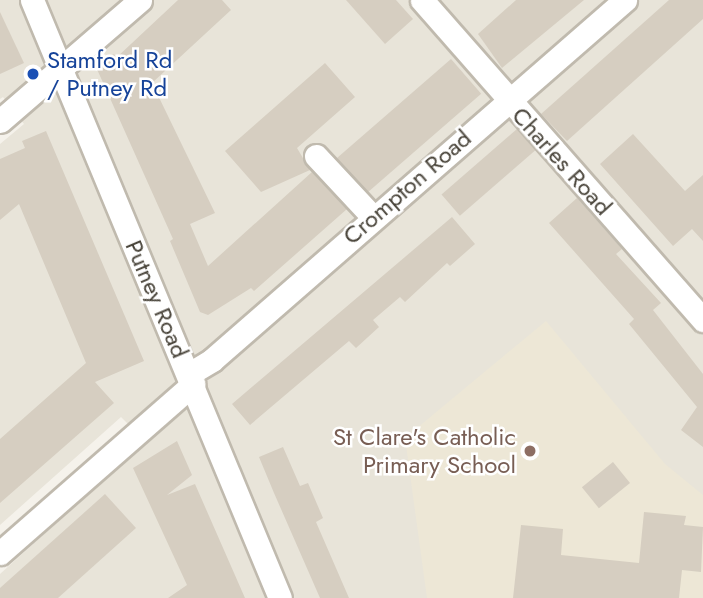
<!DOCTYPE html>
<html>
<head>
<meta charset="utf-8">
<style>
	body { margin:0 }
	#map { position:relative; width:703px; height:598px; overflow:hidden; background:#f5f2eb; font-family:Jost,sans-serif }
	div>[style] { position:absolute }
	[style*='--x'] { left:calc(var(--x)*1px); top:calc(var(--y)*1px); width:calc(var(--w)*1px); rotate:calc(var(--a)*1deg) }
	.residential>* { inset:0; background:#e8e4d9 }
	.education>* { inset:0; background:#ede7d6 }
	.building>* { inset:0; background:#d6cec1; transform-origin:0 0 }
	.roads { filter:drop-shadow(2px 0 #c0baae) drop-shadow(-2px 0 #c0baae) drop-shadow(0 2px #c0baae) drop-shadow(0 -2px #c0baae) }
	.minor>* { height:23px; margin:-11.5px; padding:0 11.5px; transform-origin:11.5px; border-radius:11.5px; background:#fff }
	.dots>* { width:19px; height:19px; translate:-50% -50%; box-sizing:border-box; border:4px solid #fff; border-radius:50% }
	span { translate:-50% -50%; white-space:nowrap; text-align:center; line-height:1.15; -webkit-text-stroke:5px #fff; paint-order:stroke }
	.transit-label { font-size:24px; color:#164399 }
	.left { translate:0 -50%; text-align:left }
	.street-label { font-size:24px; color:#484339 }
	.education-label { font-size:24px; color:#785e54 }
	.right { translate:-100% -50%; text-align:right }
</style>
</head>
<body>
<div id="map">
	<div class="residential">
		<div style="clip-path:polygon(0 0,703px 0,703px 598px,0 598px,0 574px,146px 442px,121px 417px,0 525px,0 144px,24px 124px,3px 97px,0 99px)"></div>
	</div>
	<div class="education">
		<div style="clip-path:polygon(546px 321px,665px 464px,703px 495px,703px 598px,427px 598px,405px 438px)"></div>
	</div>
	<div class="building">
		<div style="clip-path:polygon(178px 0,222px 0,231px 10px,152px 83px,215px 213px,190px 224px,208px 266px,312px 172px,347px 209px,254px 291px,251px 288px,208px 315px,200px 312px,170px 241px,173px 239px,96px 67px,114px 54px,116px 58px)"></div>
		<div style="clip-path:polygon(346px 0,396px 0,413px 19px,385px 44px)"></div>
		<div style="clip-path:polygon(516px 0,584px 0,502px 68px,478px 34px)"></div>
		<div style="clip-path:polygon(669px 0,703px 0,703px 19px,567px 141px,541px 114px)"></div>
		<div style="clip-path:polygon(0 12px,24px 63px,0 74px)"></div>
		<div style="left:451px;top:59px;width:46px;height:151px;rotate:49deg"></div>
		<div style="clip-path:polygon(325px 63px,355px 97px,297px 148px,310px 170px,261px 192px,225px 151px)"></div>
		<div style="left:517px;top:129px;width:28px;height:100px;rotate:49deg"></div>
		<div style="clip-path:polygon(46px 131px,144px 361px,95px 382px,114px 403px,0 503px,0 439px,86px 363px,19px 204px,0 220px,0 159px,25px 148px,22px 141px)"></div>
		<div style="clip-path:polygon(633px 134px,685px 191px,703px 175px,703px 241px,692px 229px,673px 246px,600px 164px)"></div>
		<div style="clip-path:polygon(577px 198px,622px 249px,616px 254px,661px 303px,653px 310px,703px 374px,703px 447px,681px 430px,697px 407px,629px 324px,634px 319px,549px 223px)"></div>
		<div style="clip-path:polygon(452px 217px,475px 244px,450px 266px,447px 263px,405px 302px,400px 297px,373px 320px,379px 327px,356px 348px,349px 341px,250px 425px,232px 404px)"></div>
		<div style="clip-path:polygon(177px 441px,192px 475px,167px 495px,195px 484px,245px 598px,168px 598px,187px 585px,133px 468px)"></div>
		<div style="clip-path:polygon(283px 447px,300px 486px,308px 483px,323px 518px,316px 522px,349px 598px,320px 598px,274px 493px,259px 457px)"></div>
		<div style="left:613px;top:462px;width:27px;height:40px;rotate:51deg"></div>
		<div style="clip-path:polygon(105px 494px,136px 528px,58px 598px,0 598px,0 588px)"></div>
		<div style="clip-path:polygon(644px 512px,686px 516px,684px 525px,703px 527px,701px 572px,682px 570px,679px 598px,513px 598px,521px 525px,563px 529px,561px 555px,639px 563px)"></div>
	</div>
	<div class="roads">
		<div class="minor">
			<div style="--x:32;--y:0;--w:647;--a:67.48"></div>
			<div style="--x:422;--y:0;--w:426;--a:48.7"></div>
			<div style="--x:0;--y:121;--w:185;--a:-40.8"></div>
			<div style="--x:316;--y:156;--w:82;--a:47"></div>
			<div style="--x:189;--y:374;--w:27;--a:-31"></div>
			<div style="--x:212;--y:360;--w:548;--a:-41.08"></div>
			<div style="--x:0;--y:553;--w:257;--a:-41.2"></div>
		</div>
	</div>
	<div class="dots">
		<div style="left:33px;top:74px;background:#1a4fb4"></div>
		<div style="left:530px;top:451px;background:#8d6e63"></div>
	</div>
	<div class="transit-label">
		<span class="left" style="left:47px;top:74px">Stamford Rd<br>/ Putney Rd</span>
	</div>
	<div class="street-label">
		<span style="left:562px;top:161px;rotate:48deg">Charles Road</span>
		<span style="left:407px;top:187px;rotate:-41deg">Crompton Road</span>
		<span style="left:157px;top:299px;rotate:67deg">Putney Road</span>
	</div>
	<div class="education-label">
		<span class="right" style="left:516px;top:451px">St Clare's Catholic<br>Primary School</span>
	</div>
</div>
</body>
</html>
